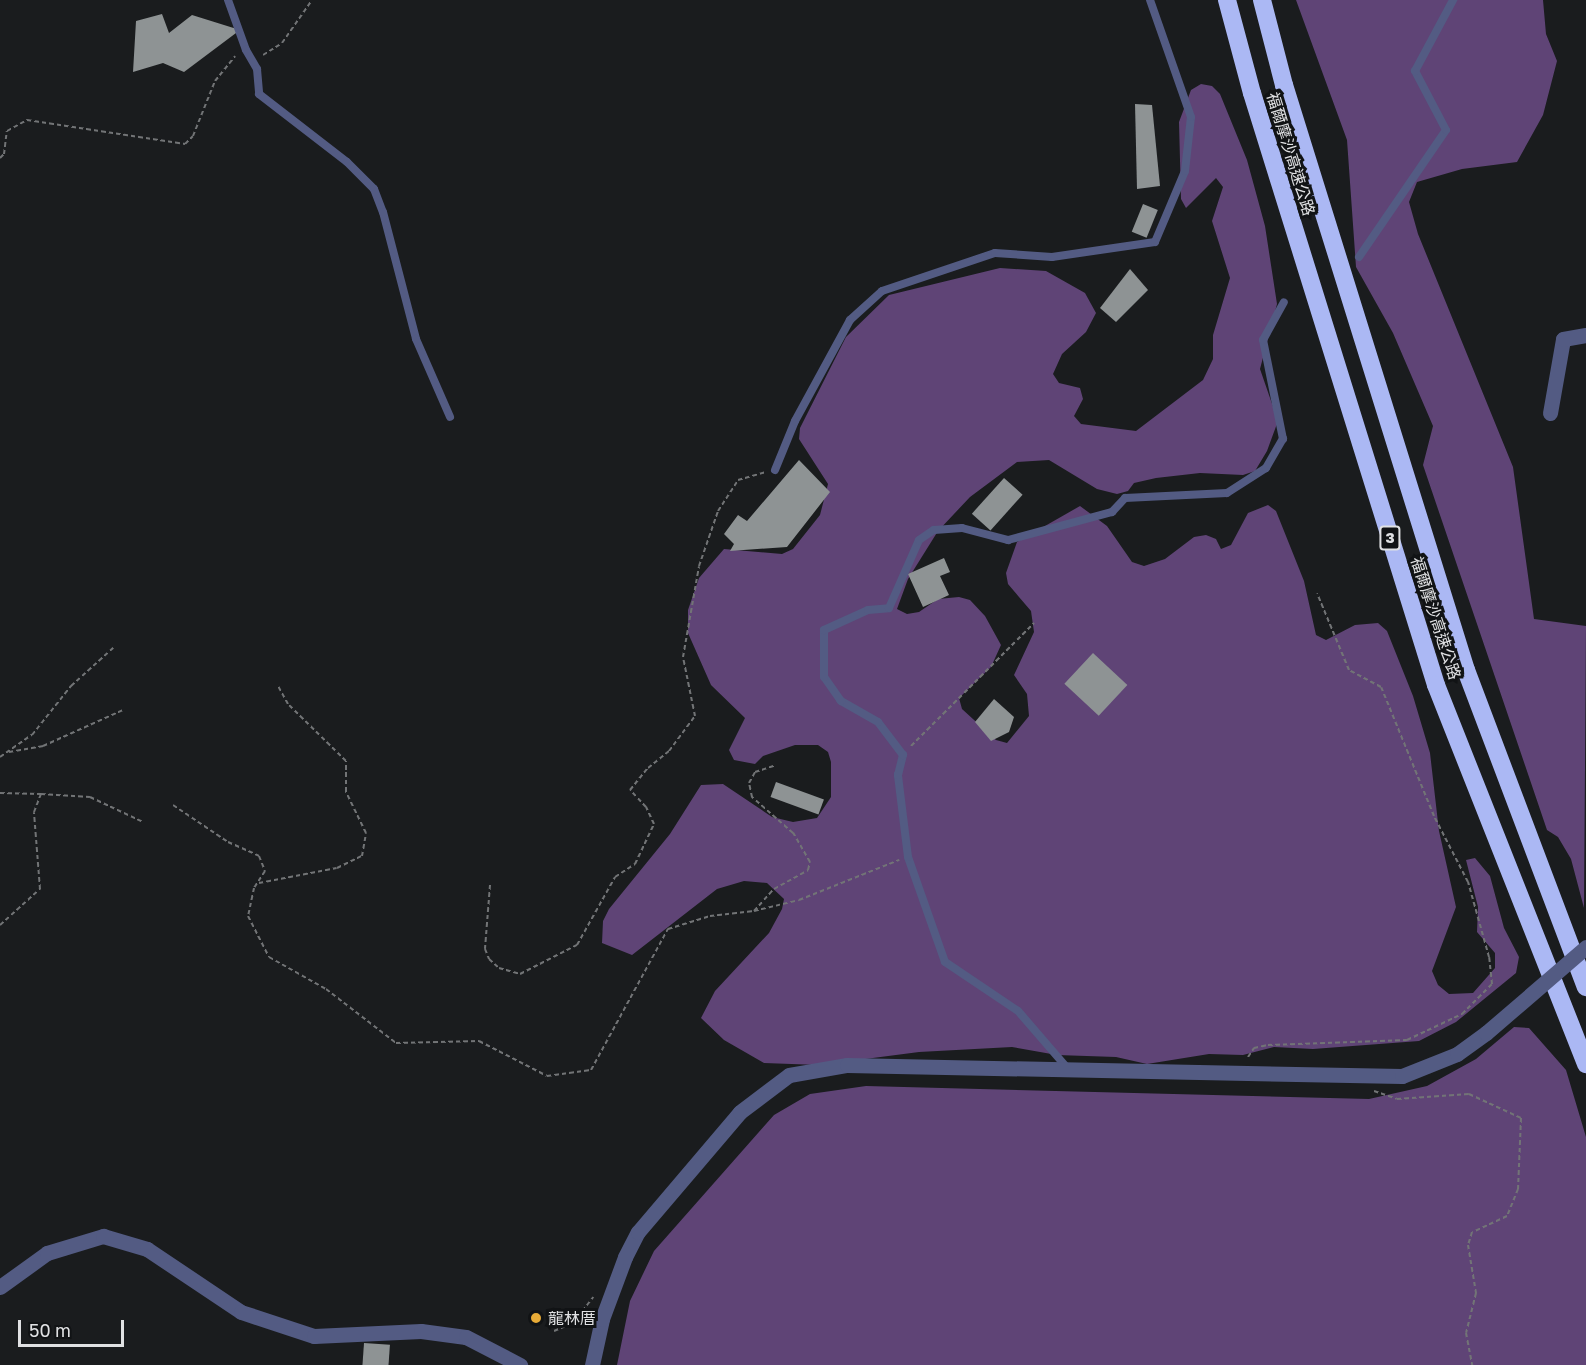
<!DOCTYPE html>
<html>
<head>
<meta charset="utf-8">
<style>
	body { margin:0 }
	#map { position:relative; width:1586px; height:1365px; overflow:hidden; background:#1a1c1e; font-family:"Golos Text","Noto Sans TC",sans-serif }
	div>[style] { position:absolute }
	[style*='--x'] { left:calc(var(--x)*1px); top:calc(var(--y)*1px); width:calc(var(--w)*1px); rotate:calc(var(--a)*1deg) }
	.forest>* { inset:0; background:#5f4476 }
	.building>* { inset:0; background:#8e9394; transform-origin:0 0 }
	.path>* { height:2px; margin-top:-1px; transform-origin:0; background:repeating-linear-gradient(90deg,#727476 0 4.5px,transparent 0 7.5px) }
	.service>* { height:8px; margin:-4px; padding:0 4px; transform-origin:4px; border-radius:4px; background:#535b83 }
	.minor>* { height:15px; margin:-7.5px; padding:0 7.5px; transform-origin:7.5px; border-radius:7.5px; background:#535b83 }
	.tertiary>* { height:15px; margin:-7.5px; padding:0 7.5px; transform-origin:7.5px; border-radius:7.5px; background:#535b83 }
	.motorway>* { height:18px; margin:-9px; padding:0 9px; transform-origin:9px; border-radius:9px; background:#abb8f4 }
	.tertiary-bridge>* { height:15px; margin:-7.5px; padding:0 7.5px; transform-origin:7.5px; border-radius:7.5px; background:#535b83 }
	.dots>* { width:16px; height:16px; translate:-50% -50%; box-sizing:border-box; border:3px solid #111315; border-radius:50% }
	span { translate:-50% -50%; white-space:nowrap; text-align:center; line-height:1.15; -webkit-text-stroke:6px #111315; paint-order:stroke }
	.shield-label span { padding:2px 4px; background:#111315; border:2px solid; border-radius:4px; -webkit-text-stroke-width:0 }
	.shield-label { font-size:15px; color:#e0e1e3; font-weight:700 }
	.street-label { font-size:16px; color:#e0e1e3 }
	.poi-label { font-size:16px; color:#e0e1e3 }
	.left { translate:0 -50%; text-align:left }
	.scale { position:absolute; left:18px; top:1320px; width:106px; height:27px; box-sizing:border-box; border:3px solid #e0e1e3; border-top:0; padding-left:8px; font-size:18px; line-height:21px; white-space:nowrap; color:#e0e1e3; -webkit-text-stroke:4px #111315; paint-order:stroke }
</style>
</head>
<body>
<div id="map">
	<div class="forest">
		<div style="clip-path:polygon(1296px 0,1543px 0,1546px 34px,1557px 61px,1543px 115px,1517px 162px,1462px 169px,1417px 182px,1409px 202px,1418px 234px,1513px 467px,1534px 619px,1586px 626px,1584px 908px,1571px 859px,1558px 837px,1547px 830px,1423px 465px,1433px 426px,1393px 333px,1356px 267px,1347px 140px)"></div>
		<div style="clip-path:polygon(1201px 84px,1212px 86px,1220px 94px,1247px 160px,1265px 226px,1277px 304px,1260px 369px,1278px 421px,1267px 451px,1255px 471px,1243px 475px,1200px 473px,1156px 478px,1134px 483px,1128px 491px,1117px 494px,1097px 489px,1049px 460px,1017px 462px,970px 497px,938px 531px,908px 579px,897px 609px,907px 614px,919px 612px,938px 599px,959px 597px,970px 600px,985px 616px,1001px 645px,991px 667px,959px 698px,962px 709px,996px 740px,1007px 743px,1029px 716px,1027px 694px,1014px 675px,1034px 632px,1031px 611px,1008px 584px,1006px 573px,1017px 542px,1080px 506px,1107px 526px,1132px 562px,1144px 566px,1165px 559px,1194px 537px,1206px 535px,1216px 539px,1221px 549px,1231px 545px,1248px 513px,1268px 505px,1276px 511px,1304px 581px,1316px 635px,1326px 640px,1355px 625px,1378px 623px,1387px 631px,1413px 696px,1430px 753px,1439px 831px,1456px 907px,1432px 971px,1438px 985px,1449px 994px,1473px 993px,1495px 968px,1495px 953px,1477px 932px,1478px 907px,1466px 860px,1475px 858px,1490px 876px,1504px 928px,1519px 957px,1516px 973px,1456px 1022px,1419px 1041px,1313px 1049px,1274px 1047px,1243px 1055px,1209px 1054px,1147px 1064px,1116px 1057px,1057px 1055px,1012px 1047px,919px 1052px,819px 1065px,764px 1063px,724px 1040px,701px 1018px,715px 991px,769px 933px,782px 909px,784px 899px,767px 883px,744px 881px,717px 889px,632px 955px,602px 943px,603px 921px,609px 909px,670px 834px,701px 785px,723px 784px,772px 817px,793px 822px,817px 818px,831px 797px,831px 762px,828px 752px,818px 745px,795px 745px,763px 756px,755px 764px,734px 760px,729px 750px,745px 718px,711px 685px,688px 633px,688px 610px,699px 578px,724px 549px,782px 554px,793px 549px,820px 515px,828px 484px,799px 439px,800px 428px,846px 337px,889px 295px,1000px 268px,1046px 271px,1085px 293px,1096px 313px,1086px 332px,1062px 354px,1053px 374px,1059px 383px,1080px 388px,1083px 399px,1074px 416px,1081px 424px,1136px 431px,1203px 380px,1213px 359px,1213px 335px,1230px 278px,1212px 221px,1223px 187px,1216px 178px,1186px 208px,1181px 199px,1179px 122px,1191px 90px)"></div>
		<div style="clip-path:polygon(1514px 1027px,1529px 1028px,1566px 1070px,1586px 1137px,1586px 1365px,617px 1365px,630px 1301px,654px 1251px,774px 1115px,810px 1094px,866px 1086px,1369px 1099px,1427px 1086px,1476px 1059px)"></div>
	</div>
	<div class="building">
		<div style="clip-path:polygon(162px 14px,169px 33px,192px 15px,240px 30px,184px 72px,163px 63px,133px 72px,136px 21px)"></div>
		<div style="clip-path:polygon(1135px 104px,1152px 105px,1160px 186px,1137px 189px)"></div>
		<div style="left:1143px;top:204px;width:16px;height:30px;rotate:22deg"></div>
		<div style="clip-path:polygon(1130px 269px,1148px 290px,1116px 322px,1100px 308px)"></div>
		<div style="clip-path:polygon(799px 460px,830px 492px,787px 547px,730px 551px,734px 544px,724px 534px,738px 515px,747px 521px)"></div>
		<div style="left:1004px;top:478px;width:25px;height:48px;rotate:42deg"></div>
		<div style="clip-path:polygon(944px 558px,950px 572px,940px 576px,949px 595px,923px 607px,908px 574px)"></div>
		<div style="left:1093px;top:653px;width:47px;height:42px;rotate:43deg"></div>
		<div style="clip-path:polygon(994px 699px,1014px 717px,1009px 732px,991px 741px,975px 722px)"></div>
		<div style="left:776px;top:782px;width:51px;height:16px;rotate:20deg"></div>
		<div style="left:364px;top:1343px;width:26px;height:22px;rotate:4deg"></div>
	</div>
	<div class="path">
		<div style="--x:263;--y:55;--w:22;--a:-32"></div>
		<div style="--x:282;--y:43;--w:52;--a:-55.1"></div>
		<div style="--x:0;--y:158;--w:6;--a:-45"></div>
		<div style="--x:4;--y:154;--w:23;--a:-83"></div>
		<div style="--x:7;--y:131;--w:23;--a:-29"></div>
		<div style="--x:27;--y:120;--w:160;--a:8.6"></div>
		<div style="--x:185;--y:144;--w:11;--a:-45"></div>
		<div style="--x:193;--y:136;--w:59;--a:-68.2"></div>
		<div style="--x:215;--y:81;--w:32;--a:-51"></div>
		<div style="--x:911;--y:746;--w:174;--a:-45"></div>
		<div style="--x:9;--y:752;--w:35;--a:-10"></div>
		<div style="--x:43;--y:746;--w:88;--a:-24.2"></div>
		<div style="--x:0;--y:757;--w:39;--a:-35"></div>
		<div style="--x:32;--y:735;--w:63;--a:-51.5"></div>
		<div style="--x:71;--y:686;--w:57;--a:-42.1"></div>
		<div style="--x:0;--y:793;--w:41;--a:1.4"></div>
		<div style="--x:173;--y:805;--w:66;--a:33.9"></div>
		<div style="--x:228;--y:842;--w:34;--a:24"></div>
		<div style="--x:259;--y:856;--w:16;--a:68"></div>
		<div style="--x:265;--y:871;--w:20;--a:123"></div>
		<div style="--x:254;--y:888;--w:29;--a:102"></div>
		<div style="--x:248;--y:916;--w:46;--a:62.9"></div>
		<div style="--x:269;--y:957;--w:65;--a:29.3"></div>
		<div style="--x:326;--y:989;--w:88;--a:37.6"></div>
		<div style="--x:396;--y:1043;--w:83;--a:-1.4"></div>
		<div style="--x:479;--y:1041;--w:76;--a:27.2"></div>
		<div style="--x:547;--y:1076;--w:44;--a:-7.8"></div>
		<div style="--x:591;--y:1070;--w:161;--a:-61.4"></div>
		<div style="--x:668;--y:929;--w:44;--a:-17.2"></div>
		<div style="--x:710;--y:916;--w:44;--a:-6.5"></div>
		<div style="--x:754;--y:911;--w:46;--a:-13.7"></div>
		<div style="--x:799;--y:900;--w:108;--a:-21.8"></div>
		<div style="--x:259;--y:883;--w:79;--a:-10.9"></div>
		<div style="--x:337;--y:868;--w:28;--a:-26"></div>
		<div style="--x:362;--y:856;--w:23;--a:-80"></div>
		<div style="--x:366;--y:833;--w:46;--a:-116"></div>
		<div style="--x:346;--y:792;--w:31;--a:-90"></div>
		<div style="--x:346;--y:761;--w:81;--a:-135.5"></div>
		<div style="--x:288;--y:704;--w:21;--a:-119"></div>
		<div style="--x:490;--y:885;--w:64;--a:94.5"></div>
		<div style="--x:485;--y:949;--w:11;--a:68"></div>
		<div style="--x:489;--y:959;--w:13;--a:42"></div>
		<div style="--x:499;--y:968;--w:22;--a:16"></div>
		<div style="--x:520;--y:974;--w:64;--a:-27"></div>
		<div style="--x:577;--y:945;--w:78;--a:-60.8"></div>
		<div style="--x:615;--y:877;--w:24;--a:-33"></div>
		<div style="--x:635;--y:864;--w:44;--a:-64.6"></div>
		<div style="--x:654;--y:824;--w:19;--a:-115"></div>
		<div style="--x:646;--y:807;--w:23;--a:-133"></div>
		<div style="--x:630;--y:790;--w:28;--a:-51"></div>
		<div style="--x:648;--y:768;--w:27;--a:-39"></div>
		<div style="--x:669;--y:751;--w:44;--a:-53.4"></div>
		<div style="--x:695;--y:716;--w:60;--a:-101.5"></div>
		<div style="--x:683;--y:657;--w:92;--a:-80"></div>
		<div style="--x:699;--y:566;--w:58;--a:-70.9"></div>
		<div style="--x:718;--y:511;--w:37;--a:-57"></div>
		<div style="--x:738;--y:480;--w:29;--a:-16"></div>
		<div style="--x:754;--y:911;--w:30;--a:-48"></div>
		<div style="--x:774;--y:889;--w:39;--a:-29"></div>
		<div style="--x:808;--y:870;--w:8;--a:-76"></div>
		<div style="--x:810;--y:862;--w:34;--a:-120"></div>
		<div style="--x:793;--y:833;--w:55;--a:-138.7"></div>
		<div style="--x:752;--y:797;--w:14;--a:-102"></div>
		<div style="--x:749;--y:783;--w:13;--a:-61"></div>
		<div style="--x:755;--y:772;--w:20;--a:-18"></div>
		<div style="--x:0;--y:925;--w:54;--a:-42"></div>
		<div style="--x:40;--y:889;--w:77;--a:-94.5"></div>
		<div style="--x:34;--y:812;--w:19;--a:-69"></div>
		<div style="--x:41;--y:794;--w:49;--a:3.5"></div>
		<div style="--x:90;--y:797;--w:59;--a:25.3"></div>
		<div style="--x:1248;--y:1057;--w:11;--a:-56"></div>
		<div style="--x:1254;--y:1048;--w:14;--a:-12"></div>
		<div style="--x:1268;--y:1045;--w:139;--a:-2.1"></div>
		<div style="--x:1407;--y:1040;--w:61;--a:-25.3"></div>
		<div style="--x:1462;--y:1014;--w:42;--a:-45"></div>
		<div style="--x:1492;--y:984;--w:27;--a:-96"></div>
		<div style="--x:1489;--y:957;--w:78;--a:-105.6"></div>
		<div style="--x:1468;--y:882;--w:74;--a:-117.3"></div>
		<div style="--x:1434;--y:816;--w:139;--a:-112.3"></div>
		<div style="--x:1381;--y:687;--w:36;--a:-152"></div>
		<div style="--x:1349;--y:670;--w:83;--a:-112.6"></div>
		<div style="--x:1374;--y:1091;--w:24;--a:19"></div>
		<div style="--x:1397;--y:1099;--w:72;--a:-4"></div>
		<div style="--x:1469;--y:1094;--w:57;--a:24.8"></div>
		<div style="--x:1521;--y:1118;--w:71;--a:92.4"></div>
		<div style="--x:1518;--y:1189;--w:29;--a:112"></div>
		<div style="--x:1507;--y:1216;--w:38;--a:155"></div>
		<div style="--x:1472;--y:1232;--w:14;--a:107"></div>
		<div style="--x:1468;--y:1245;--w:49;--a:80.5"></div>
		<div style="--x:1476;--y:1293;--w:41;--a:104"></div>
		<div style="--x:1466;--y:1333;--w:33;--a:79"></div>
		<div style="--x:554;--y:1331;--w:21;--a:-23"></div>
		<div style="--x:573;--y:1323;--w:33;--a:-52"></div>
	</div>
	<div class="service">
		<div style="--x:228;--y:0;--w:53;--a:70.2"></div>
		<div style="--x:246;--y:50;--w:22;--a:60"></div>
		<div style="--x:257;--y:69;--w:25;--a:85"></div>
		<div style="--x:259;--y:94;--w:111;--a:37.7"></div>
		<div style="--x:347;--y:162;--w:38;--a:45"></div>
		<div style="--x:374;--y:189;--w:25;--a:69"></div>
		<div style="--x:383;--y:212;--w:131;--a:75.4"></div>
		<div style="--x:416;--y:339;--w:85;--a:66.4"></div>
		<div style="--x:1359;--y:257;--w:154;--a:-55.6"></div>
		<div style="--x:1446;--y:130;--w:67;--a:-117.7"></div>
		<div style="--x:1415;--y:71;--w:81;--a:-61.8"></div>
		<div style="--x:775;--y:470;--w:53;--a:-67.8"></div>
		<div style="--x:795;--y:421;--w:115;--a:-61.4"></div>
		<div style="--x:850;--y:320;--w:43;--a:-42.2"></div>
		<div style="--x:882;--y:291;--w:119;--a:-18.6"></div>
		<div style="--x:995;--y:253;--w:57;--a:4"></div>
		<div style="--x:1052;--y:257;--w:104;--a:-8.3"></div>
		<div style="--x:1155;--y:242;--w:77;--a:-67.1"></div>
		<div style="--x:1185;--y:171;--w:54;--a:-83.7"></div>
		<div style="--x:1191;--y:117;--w:124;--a:-109.3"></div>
		<div style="--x:1069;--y:1070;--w:78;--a:-130.8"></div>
		<div style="--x:1018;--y:1011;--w:88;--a:-146.1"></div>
		<div style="--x:945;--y:962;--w:111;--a:-109.4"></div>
		<div style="--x:908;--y:857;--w:83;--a:-97"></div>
		<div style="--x:898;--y:775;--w:21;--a:-76"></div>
		<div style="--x:903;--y:755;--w:41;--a:-127.1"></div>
		<div style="--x:878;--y:722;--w:43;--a:-150.4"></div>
		<div style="--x:841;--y:701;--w:29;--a:-125"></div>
		<div style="--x:824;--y:677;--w:47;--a:-90"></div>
		<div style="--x:824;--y:630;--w:48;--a:-24.4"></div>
		<div style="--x:868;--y:610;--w:21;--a:-5"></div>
		<div style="--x:889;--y:608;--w:74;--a:-66.2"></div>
		<div style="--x:919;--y:540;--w:18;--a:-34"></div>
		<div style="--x:934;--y:530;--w:28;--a:-4"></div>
		<div style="--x:962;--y:528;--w:48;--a:14.6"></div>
		<div style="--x:1008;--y:540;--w:108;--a:-15.1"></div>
		<div style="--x:1112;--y:512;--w:19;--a:-47"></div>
		<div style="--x:1125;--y:498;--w:102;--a:-2.8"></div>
		<div style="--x:1227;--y:493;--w:46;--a:-32.7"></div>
		<div style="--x:1266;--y:468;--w:34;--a:-60"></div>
		<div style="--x:1283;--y:439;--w:101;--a:-101.4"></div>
		<div style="--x:1263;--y:340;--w:43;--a:-61.1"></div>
	</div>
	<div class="minor">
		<div style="--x:1550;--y:413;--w:75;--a:-80"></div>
		<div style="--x:1563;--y:339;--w:23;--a:-10"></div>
		<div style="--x:0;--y:1287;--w:58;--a:-35.9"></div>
		<div style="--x:47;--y:1253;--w:59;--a:-16.9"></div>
		<div style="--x:103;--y:1236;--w:46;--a:16.5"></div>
		<div style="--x:147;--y:1249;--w:113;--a:33.8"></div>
		<div style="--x:241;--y:1312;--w:77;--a:18.2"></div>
		<div style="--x:314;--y:1336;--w:107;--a:-2.7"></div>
		<div style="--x:421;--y:1331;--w:45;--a:7.6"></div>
		<div style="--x:466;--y:1337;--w:61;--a:27.4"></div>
	</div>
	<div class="tertiary">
		<div style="--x:592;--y:1365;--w:47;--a:-77.7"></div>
		<div style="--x:602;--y:1319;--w:66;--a:-69.6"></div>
		<div style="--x:625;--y:1257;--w:28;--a:-63"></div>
		<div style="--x:638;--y:1232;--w:157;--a:-49.6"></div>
		<div style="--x:740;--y:1112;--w:61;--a:-37.1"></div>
		<div style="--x:789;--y:1075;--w:59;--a:-9.8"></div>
		<div style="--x:847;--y:1065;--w:555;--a:1.14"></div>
		<div style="--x:1402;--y:1076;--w:59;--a:-21.8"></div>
		<div style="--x:1457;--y:1054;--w:36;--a:-36"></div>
	</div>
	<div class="motorway">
		<div style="--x:1227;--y:0;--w:96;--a:75"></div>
		<div style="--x:1252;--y:93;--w:620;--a:72.73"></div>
		<div style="--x:1436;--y:685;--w:408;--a:68.4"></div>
		<div style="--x:1262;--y:0;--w:88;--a:75.5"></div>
		<div style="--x:1284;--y:85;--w:613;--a:72.72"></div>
		<div style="--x:1466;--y:670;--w:339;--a:69.3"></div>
	</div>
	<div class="tertiary-bridge">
		<div style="--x:1486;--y:1033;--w:132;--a:-40.7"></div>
	</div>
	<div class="dots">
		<div style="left:536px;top:1318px;background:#e8ab37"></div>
	</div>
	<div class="shield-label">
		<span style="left:1390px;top:538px">3</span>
	</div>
	<div class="street-label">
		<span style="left:1291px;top:154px;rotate:73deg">福爾摩沙高速公路</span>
		<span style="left:1436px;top:618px;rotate:72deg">福爾摩沙高速公路</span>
	</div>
	<div class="poi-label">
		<span class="left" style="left:548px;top:1318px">龍林厝</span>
	</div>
	<div class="scale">50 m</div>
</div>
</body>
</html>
